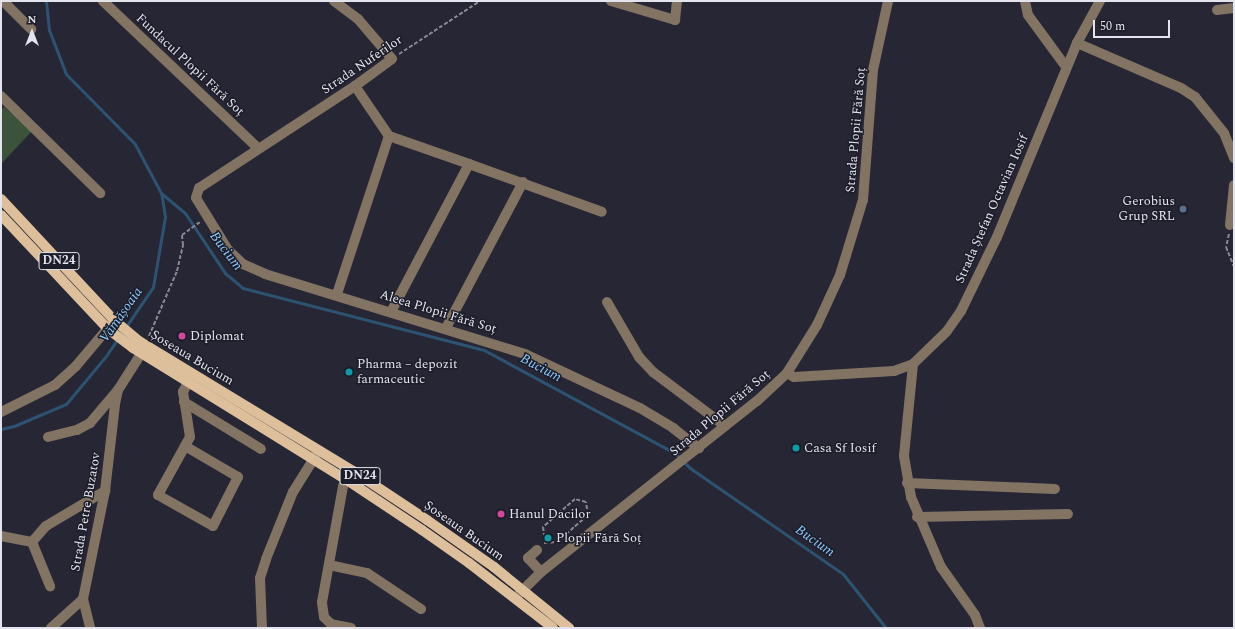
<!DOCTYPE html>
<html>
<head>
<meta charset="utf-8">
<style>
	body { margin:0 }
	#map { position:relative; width:1235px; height:629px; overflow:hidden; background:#272634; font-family:Spectral,serif }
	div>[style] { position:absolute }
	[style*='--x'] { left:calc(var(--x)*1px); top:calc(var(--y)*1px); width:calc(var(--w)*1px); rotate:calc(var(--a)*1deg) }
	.green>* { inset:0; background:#3b533a }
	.stream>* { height:3px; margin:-1.5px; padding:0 1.5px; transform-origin:1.5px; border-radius:1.5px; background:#2d5372 }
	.path>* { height:2px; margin-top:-1px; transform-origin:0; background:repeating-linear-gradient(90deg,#888793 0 4px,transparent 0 6px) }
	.minor>* { height:10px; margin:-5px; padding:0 5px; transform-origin:5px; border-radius:5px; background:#827363 }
	.major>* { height:10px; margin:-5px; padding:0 5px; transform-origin:5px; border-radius:5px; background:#ddbf9c }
	.dots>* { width:11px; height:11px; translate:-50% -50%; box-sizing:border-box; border:2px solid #1d1d2a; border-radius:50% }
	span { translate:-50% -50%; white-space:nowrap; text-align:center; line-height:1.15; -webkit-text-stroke:3px #1d1d2a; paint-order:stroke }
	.shield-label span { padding:1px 3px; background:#1d1d2a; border:1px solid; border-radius:3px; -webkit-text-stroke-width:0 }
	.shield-label { font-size:12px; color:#e4e4ee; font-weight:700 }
	.street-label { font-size:13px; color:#e4e4ee }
	.poi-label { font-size:13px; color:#e4e4ee }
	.right { translate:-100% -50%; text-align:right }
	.left { translate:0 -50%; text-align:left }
	.water-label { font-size:14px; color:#8bcafe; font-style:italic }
	.frame { position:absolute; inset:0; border:2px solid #e4e4ee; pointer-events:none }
	.north { position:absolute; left:12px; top:12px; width:40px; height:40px; -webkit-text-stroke:3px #1d1d2a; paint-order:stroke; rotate:0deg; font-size:11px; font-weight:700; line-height:16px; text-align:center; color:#e4e4ee }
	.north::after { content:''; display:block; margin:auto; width:14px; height:18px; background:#e4e4ee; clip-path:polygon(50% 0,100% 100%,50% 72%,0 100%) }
	.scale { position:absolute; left:1093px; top:20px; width:77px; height:18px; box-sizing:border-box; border:2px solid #e4e4ee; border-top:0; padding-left:5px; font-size:12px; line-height:14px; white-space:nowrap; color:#e4e4ee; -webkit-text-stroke:3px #1d1d2a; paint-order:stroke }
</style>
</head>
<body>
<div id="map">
	<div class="green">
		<div style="clip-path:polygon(4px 107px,32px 131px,1px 164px,1px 110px)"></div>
	</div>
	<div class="stream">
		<div style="--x:161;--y:193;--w:31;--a:40"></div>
		<div style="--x:185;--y:213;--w:72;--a:56.3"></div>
		<div style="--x:225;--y:273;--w:23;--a:40"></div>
		<div style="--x:243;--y:288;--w:249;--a:14.4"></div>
		<div style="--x:484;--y:350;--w:218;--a:28.4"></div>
		<div style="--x:676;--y:454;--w:20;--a:45"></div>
		<div style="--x:690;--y:468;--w:186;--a:34.7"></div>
		<div style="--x:843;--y:574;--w:69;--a:51.5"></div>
		<div style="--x:1;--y:429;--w:13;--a:-13"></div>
		<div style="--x:14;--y:426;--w:56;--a:-22.9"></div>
		<div style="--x:66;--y:404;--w:62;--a:-50.2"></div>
		<div style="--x:106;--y:356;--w:83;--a:-55.7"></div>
		<div style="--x:153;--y:287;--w:71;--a:-80.3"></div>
		<div style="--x:165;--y:217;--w:24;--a:-99"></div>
		<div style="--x:161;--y:193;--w:55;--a:-118"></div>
		<div style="--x:135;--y:144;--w:98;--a:-134.6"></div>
		<div style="--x:66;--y:74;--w:47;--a:-111.1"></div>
		<div style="--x:49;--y:30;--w:29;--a:-96"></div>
	</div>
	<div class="path">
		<div style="--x:399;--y:54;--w:97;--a:-33.2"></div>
		<div style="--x:1229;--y:234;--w:13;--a:103"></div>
		<div style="--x:1226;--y:247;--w:22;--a:68"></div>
		<div style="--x:149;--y:336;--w:71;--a:-66.7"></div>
		<div style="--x:177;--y:271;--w:27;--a:-77"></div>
		<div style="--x:183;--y:245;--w:10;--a:-96"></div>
		<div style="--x:182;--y:235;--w:22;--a:-36"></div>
		<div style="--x:544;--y:543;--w:13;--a:-4"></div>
		<div style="--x:557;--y:542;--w:41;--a:-41.1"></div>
		<div style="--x:588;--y:515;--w:13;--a:-99"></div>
		<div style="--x:586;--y:502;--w:11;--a:-165"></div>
		<div style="--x:575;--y:499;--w:43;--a:138.8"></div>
		<div style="--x:543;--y:527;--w:15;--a:82"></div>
	</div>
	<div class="minor">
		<div style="--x:3;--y:1;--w:40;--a:45"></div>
		<div style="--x:103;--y:1;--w:214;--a:43.5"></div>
		<div style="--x:334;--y:1;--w:30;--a:37"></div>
		<div style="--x:358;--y:19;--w:52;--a:49.6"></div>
		<div style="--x:392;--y:59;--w:46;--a:143.9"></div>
		<div style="--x:355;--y:86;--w:186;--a:146.8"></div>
		<div style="--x:199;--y:188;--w:10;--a:107"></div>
		<div style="--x:196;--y:198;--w:61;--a:58.4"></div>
		<div style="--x:228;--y:250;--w:21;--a:43"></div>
		<div style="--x:243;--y:264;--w:24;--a:24"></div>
		<div style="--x:265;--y:274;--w:272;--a:17.1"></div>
		<div style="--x:525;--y:354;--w:127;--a:25.2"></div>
		<div style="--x:640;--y:408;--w:39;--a:31"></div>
		<div style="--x:673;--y:428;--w:33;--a:38"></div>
		<div style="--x:611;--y:1;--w:67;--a:16.5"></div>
		<div style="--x:675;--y:20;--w:19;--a:-84"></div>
		<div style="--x:1025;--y:1;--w:14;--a:78"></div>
		<div style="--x:1028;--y:15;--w:64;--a:53.8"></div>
		<div style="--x:1217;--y:10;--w:17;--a:-7"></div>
		<div style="--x:1077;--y:43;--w:113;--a:23.4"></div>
		<div style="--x:1181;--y:88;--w:17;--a:33"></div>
		<div style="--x:1195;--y:97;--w:46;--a:51.1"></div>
		<div style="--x:1224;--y:133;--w:27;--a:68"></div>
		<div style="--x:355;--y:86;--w:60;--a:55.8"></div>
		<div style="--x:389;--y:136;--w:85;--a:19.3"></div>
		<div style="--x:469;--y:164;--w:167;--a:117.8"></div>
		<div style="--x:1;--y:96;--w:139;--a:44.4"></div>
		<div style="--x:469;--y:164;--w:141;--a:19.8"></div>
		<div style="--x:1230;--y:225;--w:40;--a:-84.3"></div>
		<div style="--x:337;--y:294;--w:166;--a:-71.8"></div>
		<div style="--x:607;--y:302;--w:64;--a:59.8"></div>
		<div style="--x:639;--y:357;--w:21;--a:47"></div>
		<div style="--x:653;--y:372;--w:90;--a:36.9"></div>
		<div style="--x:446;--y:328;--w:165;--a:-62.2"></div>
		<div style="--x:913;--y:364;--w:92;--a:95.6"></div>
		<div style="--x:904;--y:456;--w:42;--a:80.3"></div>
		<div style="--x:911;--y:497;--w:76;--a:66.8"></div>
		<div style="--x:941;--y:567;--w:59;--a:54.7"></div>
		<div style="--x:975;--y:615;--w:14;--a:69"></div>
		<div style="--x:787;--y:373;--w:8;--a:30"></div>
		<div style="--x:794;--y:377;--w:100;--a:-3.4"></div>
		<div style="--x:894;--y:371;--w:20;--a:-20"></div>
		<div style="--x:913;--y:364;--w:47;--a:-44.1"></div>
		<div style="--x:947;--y:331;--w:24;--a:-55"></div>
		<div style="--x:961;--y:311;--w:82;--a:-64.1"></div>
		<div style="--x:997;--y:237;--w:210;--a:-67.6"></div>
		<div style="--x:1077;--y:43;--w:48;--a:-61.3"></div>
		<div style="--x:184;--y:402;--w:90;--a:31.4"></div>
		<div style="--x:1;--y:412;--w:60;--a:-26.6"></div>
		<div style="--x:55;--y:385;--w:28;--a:-42"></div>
		<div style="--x:76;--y:366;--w:57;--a:-49.9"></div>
		<div style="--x:48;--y:437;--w:30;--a:-14"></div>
		<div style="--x:77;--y:430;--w:15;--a:-28"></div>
		<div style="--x:90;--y:423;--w:42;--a:-49.8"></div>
		<div style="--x:185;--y:446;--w:56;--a:118.9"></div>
		<div style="--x:158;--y:495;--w:63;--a:29.4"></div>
		<div style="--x:213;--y:526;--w:55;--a:-63"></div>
		<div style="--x:238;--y:477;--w:61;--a:-149.7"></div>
		<div style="--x:185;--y:446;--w:10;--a:-61"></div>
		<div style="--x:190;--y:437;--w:46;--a:-98.8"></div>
		<div style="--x:183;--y:392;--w:11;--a:-63"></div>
		<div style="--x:907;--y:483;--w:148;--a:2.3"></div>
		<div style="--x:917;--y:517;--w:151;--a:-1.1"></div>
		<div style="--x:1;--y:536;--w:32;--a:11"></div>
		<div style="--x:32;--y:542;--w:21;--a:-49"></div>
		<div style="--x:46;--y:526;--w:69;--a:-30.7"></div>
		<div style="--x:32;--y:542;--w:48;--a:67.8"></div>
		<div style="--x:537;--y:550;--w:12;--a:138"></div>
		<div style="--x:528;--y:558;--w:19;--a:47"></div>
		<div style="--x:329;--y:565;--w:39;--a:12"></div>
		<div style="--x:367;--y:573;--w:65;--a:33.7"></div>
		<div style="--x:517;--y:596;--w:34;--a:-45"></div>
		<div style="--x:541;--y:572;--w:275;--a:-38.4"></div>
		<div style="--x:757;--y:401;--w:41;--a:-43"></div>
		<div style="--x:787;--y:373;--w:57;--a:-58"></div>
		<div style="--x:817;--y:325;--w:55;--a:-65.3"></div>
		<div style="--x:840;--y:275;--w:78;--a:-73"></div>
		<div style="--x:863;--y:200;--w:130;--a:-85.6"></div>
		<div style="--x:873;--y:70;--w:71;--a:-77.7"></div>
		<div style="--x:83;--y:599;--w:30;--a:76"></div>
		<div style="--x:51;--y:628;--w:43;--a:-42.2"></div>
		<div style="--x:83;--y:599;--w:110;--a:-78.5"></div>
		<div style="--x:105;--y:491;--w:88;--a:-83.4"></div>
		<div style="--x:115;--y:404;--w:14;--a:-78"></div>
		<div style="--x:118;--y:390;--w:52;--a:-57.5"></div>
		<div style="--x:262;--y:628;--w:50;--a:-92.3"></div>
		<div style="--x:260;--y:578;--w:20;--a:-72"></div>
		<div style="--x:266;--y:559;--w:72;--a:-68.1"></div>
		<div style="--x:293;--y:492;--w:47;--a:-58"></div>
		<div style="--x:351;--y:628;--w:20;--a:-169"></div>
		<div style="--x:331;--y:624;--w:10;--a:-135"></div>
		<div style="--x:324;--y:617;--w:15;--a:-98"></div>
		<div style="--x:322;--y:602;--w:118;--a:-79.7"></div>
		<div style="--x:343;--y:486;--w:16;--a:-55"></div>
	</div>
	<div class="major">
		<div style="--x:1;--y:199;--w:166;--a:47"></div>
		<div style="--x:114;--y:320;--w:33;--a:40"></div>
		<div style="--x:139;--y:341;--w:250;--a:31.3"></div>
		<div style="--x:353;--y:471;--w:89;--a:33.5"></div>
		<div style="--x:427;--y:520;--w:82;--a:35"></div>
		<div style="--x:494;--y:567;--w:97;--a:39.1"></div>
		<div style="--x:1;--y:215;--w:156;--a:46.8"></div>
		<div style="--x:108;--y:329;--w:31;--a:37"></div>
		<div style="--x:133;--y:348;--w:251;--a:31.7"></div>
		<div style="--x:347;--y:480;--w:90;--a:33.7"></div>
		<div style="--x:422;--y:530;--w:57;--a:35.1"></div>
		<div style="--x:469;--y:563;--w:106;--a:37.7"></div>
	</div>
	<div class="dots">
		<div style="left:1183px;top:209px;background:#5c6f8a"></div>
		<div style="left:182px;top:336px;background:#d1479c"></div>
		<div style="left:349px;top:372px;background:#0f9aa8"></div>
		<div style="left:796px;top:448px;background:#0f9aa8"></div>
		<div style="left:501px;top:514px;background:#d1479c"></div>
		<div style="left:548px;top:538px;background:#0f9aa8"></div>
	</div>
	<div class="shield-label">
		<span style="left:59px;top:261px">DN24</span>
		<span style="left:360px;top:476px">DN24</span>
	</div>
	<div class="street-label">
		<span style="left:190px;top:65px;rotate:43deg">Fundacul Plopii Fără Soț</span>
		<span style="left:362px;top:65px;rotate:-34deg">Strada Nuferilor</span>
		<span style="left:856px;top:130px;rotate:-85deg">Strada Plopii Fără Soț</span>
		<span style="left:992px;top:209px;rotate:-66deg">Strada Ștefan Octavian Iosif</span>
		<span style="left:438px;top:312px;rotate:17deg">Aleea Plopii Fără Soț</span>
		<span style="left:192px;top:358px;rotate:31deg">Șoseaua Bucium</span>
		<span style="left:720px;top:413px;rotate:-40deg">Strada Plopii Fără Soț</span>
		<span style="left:86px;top:512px;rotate:-80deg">Strada Petre Buzatov</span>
		<span style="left:464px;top:531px;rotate:35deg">Șoseaua Bucium</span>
	</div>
	<div class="poi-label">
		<span class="right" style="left:1175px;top:209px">Gerobius<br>Grup SRL</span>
		<span class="left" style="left:190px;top:336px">Diplomat</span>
		<span class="left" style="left:357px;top:372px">Pharma – depozit<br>farmaceutic</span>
		<span class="left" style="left:804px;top:448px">Casa Sf Iosif</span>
		<span class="left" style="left:509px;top:514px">Hanul Dacilor</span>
		<span class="left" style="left:556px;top:538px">Plopii Fără Soț</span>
	</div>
	<div class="water-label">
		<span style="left:226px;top:251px;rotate:53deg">Bucium</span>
		<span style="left:121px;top:315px;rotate:-55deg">Vămășoaia</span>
		<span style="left:541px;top:368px;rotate:28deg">Bucium</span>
		<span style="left:815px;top:541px;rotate:35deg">Bucium</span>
	</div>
	<div class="frame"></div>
	<div class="north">N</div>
	<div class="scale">50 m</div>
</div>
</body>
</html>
